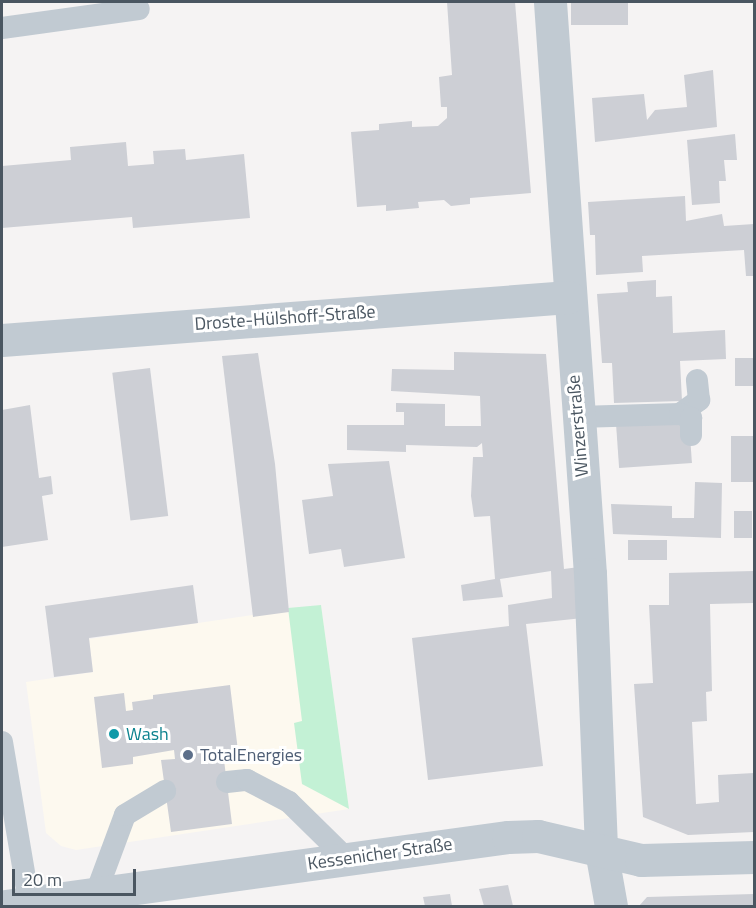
<!DOCTYPE html>
<html>
<head>
<meta charset="utf-8">
<style>
	body { margin:0 }
	#map { position:relative; width:756px; height:908px; overflow:hidden; background:#f5f3f3; font-family:"Titillium Web",sans-serif }
	div>[style] { position:absolute }
	[style*='--x'] { left:calc(var(--x)*1px); top:calc(var(--y)*1px); width:calc(var(--w)*1px); rotate:calc(var(--a)*1deg) }
	.commercial>* { inset:0; background:#fdf9ef }
	.green>* { inset:0; background:#c3f1d5 }
	.building>* { inset:0; background:#cdcfd5; transform-origin:0 0 }
	.service>* { height:22px; margin:-11px; padding:0 11px; transform-origin:11px; border-radius:11px; background:#c1cad2 }
	.minor>* { height:33px; margin:-16.5px; padding:0 16.5px; transform-origin:16.5px; border-radius:16.5px; background:#c1cad2 }
	.dots>* { width:16px; height:16px; translate:-50% -50%; box-sizing:border-box; border:3px solid #fff; border-radius:50% }
	span { translate:-50% -50%; white-space:nowrap; text-align:center; line-height:1.15; -webkit-text-stroke:6px #fff; paint-order:stroke }
	.street-label { font-size:18px; color:#4a5661 }
	.culture-label { font-size:18px; color:#0d838f }
	.left { translate:0 -50%; text-align:left }
	.service-label { font-size:18px; color:#4e5e75 }
	.frame { position:absolute; inset:0; border:3px solid #4a5661; pointer-events:none }
	.scale { position:absolute; left:12px; top:869px; width:124px; height:27px; box-sizing:border-box; border:3px solid #4a5661; border-top:0; padding-left:8px; font-size:18px; line-height:21px; white-space:nowrap; color:#4a5661; -webkit-text-stroke:4px #fff; paint-order:stroke }
</style>
</head>
<body>
<div id="map">
	<div class="commercial">
		<div style="clip-path:polygon(321px 605px,349px 809px,76px 850px,61px 846px,46px 833px,26px 682px,93px 672px,89px 639px)"></div>
	</div>
	<div class="green">
		<div style="clip-path:polygon(321px 605px,349px 809px,302px 784px,294px 723px,302px 721px,288px 608px)"></div>
	</div>
	<div class="building">
		<div style="clip-path:polygon(447px 2px,515px 2px,531px 193px,470px 198px,470px 204px,451px 206px,444px 200px,418px 202px,419px 208px,386px 211px,386px 205px,357px 207px,351px 132px,379px 130px,379px 124px,412px 121px,412px 127px,438px 126px,447px 118px,447px 107px,441px 107px,439px 77px,452px 75px)"></div>
		<div style="left:571px;top:2px;width:57px;height:23px"></div>
		<div style="clip-path:polygon(713px 70px,717px 127px,595px 142px,592px 98px,644px 94px,647px 120px,655px 110px,687px 107px,684px 75px)"></div>
		<div style="clip-path:polygon(735px 134px,737px 160px,724px 160px,726px 181px,719px 181px,720px 203px,692px 205px,687px 140px)"></div>
		<div style="clip-path:polygon(126px 142px,128px 166px,154px 164px,153px 151px,185px 149px,186px 160px,244px 154px,250px 218px,133px 228px,132px 217px,2px 228px,2px 166px,71px 160px,70px 147px)"></div>
		<div style="clip-path:polygon(685px 196px,686px 221px,722px 214px,724px 226px,754px 224px,754px 276px,746px 276px,744px 250px,642px 256px,643px 272px,596px 275px,595px 235px,590px 235px,588px 202px)"></div>
		<div style="clip-path:polygon(656px 280px,656px 297px,672px 296px,673px 333px,725px 330px,726px 359px,680px 361px,682px 401px,614px 403px,612px 363px,602px 363px,597px 294px,628px 292px,627px 282px)"></div>
		<div style="clip-path:polygon(454px 352px,546px 354px,564px 569px,579px 567px,583px 618px,526px 624px,543px 766px,428px 780px,412px 638px,509px 626px,508px 605px,552px 598px,551px 571px,500px 579px,503px 597px,463px 601px,461px 585px,495px 579px,490px 516px,474px 517px,471px 496px,473px 457px,483px 457px,482px 443px,477px 447px,406px 445px,406px 452px,347px 450px,347px 425px,404px 425px,404px 412px,396px 412px,396px 403px,445px 404px,445px 426px,481px 426px,480px 396px,391px 391px,392px 369px,454px 370px)"></div>
		<div style="clip-path:polygon(258px 353px,275px 464px,289px 612px,253px 617px,222px 356px)"></div>
		<div style="left:735px;top:358px;width:19px;height:28px"></div>
		<div style="left:150px;top:368px;width:149px;height:38px;rotate:83deg"></div>
		<div style="clip-path:polygon(30px 405px,39px 478px,51px 476px,53px 494px,42px 496px,48px 540px,2px 547px,2px 410px)"></div>
		<div style="left:689px;top:421px;width:42px;height:73px;rotate:86deg"></div>
		<div style="left:731px;top:436px;width:23px;height:46px"></div>
		<div style="clip-path:polygon(389px 461px,405px 558px,344px 567px,341px 549px,309px 554px,302px 500px,333px 496px,328px 464px)"></div>
		<div style="clip-path:polygon(695px 482px,722px 483px,721px 538px,613px 534px,611px 504px,672px 506px,672px 518px,694px 518px)"></div>
		<div style="left:734px;top:511px;width:18px;height:27px"></div>
		<div style="left:628px;top:540px;width:39px;height:20px"></div>
		<div style="clip-path:polygon(754px 571px,754px 603px,710px 604px,712px 691px,706px 692px,707px 721px,692px 722px,696px 804px,719px 802px,718px 775px,754px 773px,754px 832px,688px 835px,643px 817px,634px 684px,653px 683px,649px 605px,669px 605px,669px 573px)"></div>
		<div style="clip-path:polygon(193px 585px,198px 623px,89px 638px,93px 672px,54px 677px,45px 606px)"></div>
		<div style="clip-path:polygon(230px 685px,238px 751px,223px 752px,232px 824px,171px 832px,161px 760px,175px 759px,174px 750px,133px 757px,133px 764px,102px 768px,94px 697px,124px 693px,126px 711px,133px 710px,132px 702px,153px 699px,153px 695px)"></div>
		<div style="clip-path:polygon(508px 885px,513px 906px,484px 906px,479px 889px)"></div>
		<div style="clip-path:polygon(450px 894px,452px 906px,425px 906px,423px 897px)"></div>
		<div style="clip-path:polygon(754px 894px,754px 906px,639px 906px,647px 897px)"></div>
	</div>
	<div class="service">
		<div style="--x:2;--y:28;--w:138;--a:-7.9"></div>
		<div style="--x:680;--y:414;--w:24;--a:-36"></div>
		<div style="--x:699;--y:400;--w:20;--a:-96"></div>
		<div style="--x:578;--y:417;--w:102;--a:-1.7"></div>
		<div style="--x:680;--y:414;--w:12;--a:20"></div>
		<div style="--x:691;--y:418;--w:17;--a:90"></div>
		<div style="--x:2;--y:742;--w:162;--a:80.4"></div>
		<div style="--x:227;--y:782;--w:20;--a:-6"></div>
		<div style="--x:247;--y:780;--w:47;--a:27.6"></div>
		<div style="--x:289;--y:802;--w:81;--a:44.5"></div>
		<div style="--x:96;--y:893;--w:83;--a:-69.6"></div>
		<div style="--x:125;--y:815;--w:47;--a:-31"></div>
	</div>
	<div class="minor">
		<div style="--x:550;--y:2;--w:573;--a:86"></div>
		<div style="--x:590;--y:574;--w:276;--a:87.7"></div>
		<div style="--x:601;--y:850;--w:57;--a:79.9"></div>
		<div style="--x:2;--y:340;--w:568;--a:-4.34"></div>
		<div style="--x:5;--y:906;--w:508;--a:-7.81"></div>
		<div style="--x:508;--y:837;--w:30;--a:-2"></div>
		<div style="--x:538;--y:836;--w:106;--a:13.1"></div>
		<div style="--x:641;--y:860;--w:113;--a:-1.5"></div>
	</div>
	<div class="dots">
		<div style="left:114px;top:734px;background:#0f9aa8"></div>
		<div style="left:188px;top:755px;background:#5c6f8a"></div>
	</div>
	<div class="street-label">
		<span style="left:285px;top:318px;rotate:-4deg">Droste-Hülshoff-Straße</span>
		<span style="left:578px;top:426px;rotate:-95deg">Winzerstraße</span>
		<span style="left:380px;top:854px;rotate:-8deg">Kessenicher Straße</span>
	</div>
	<div class="culture-label">
		<span class="left" style="left:126px;top:734px">Wash</span>
	</div>
	<div class="service-label">
		<span class="left" style="left:200px;top:755px">TotalEnergies</span>
	</div>
	<div class="frame"></div>
	<div class="scale">20 m</div>
</div>
</body>
</html>
